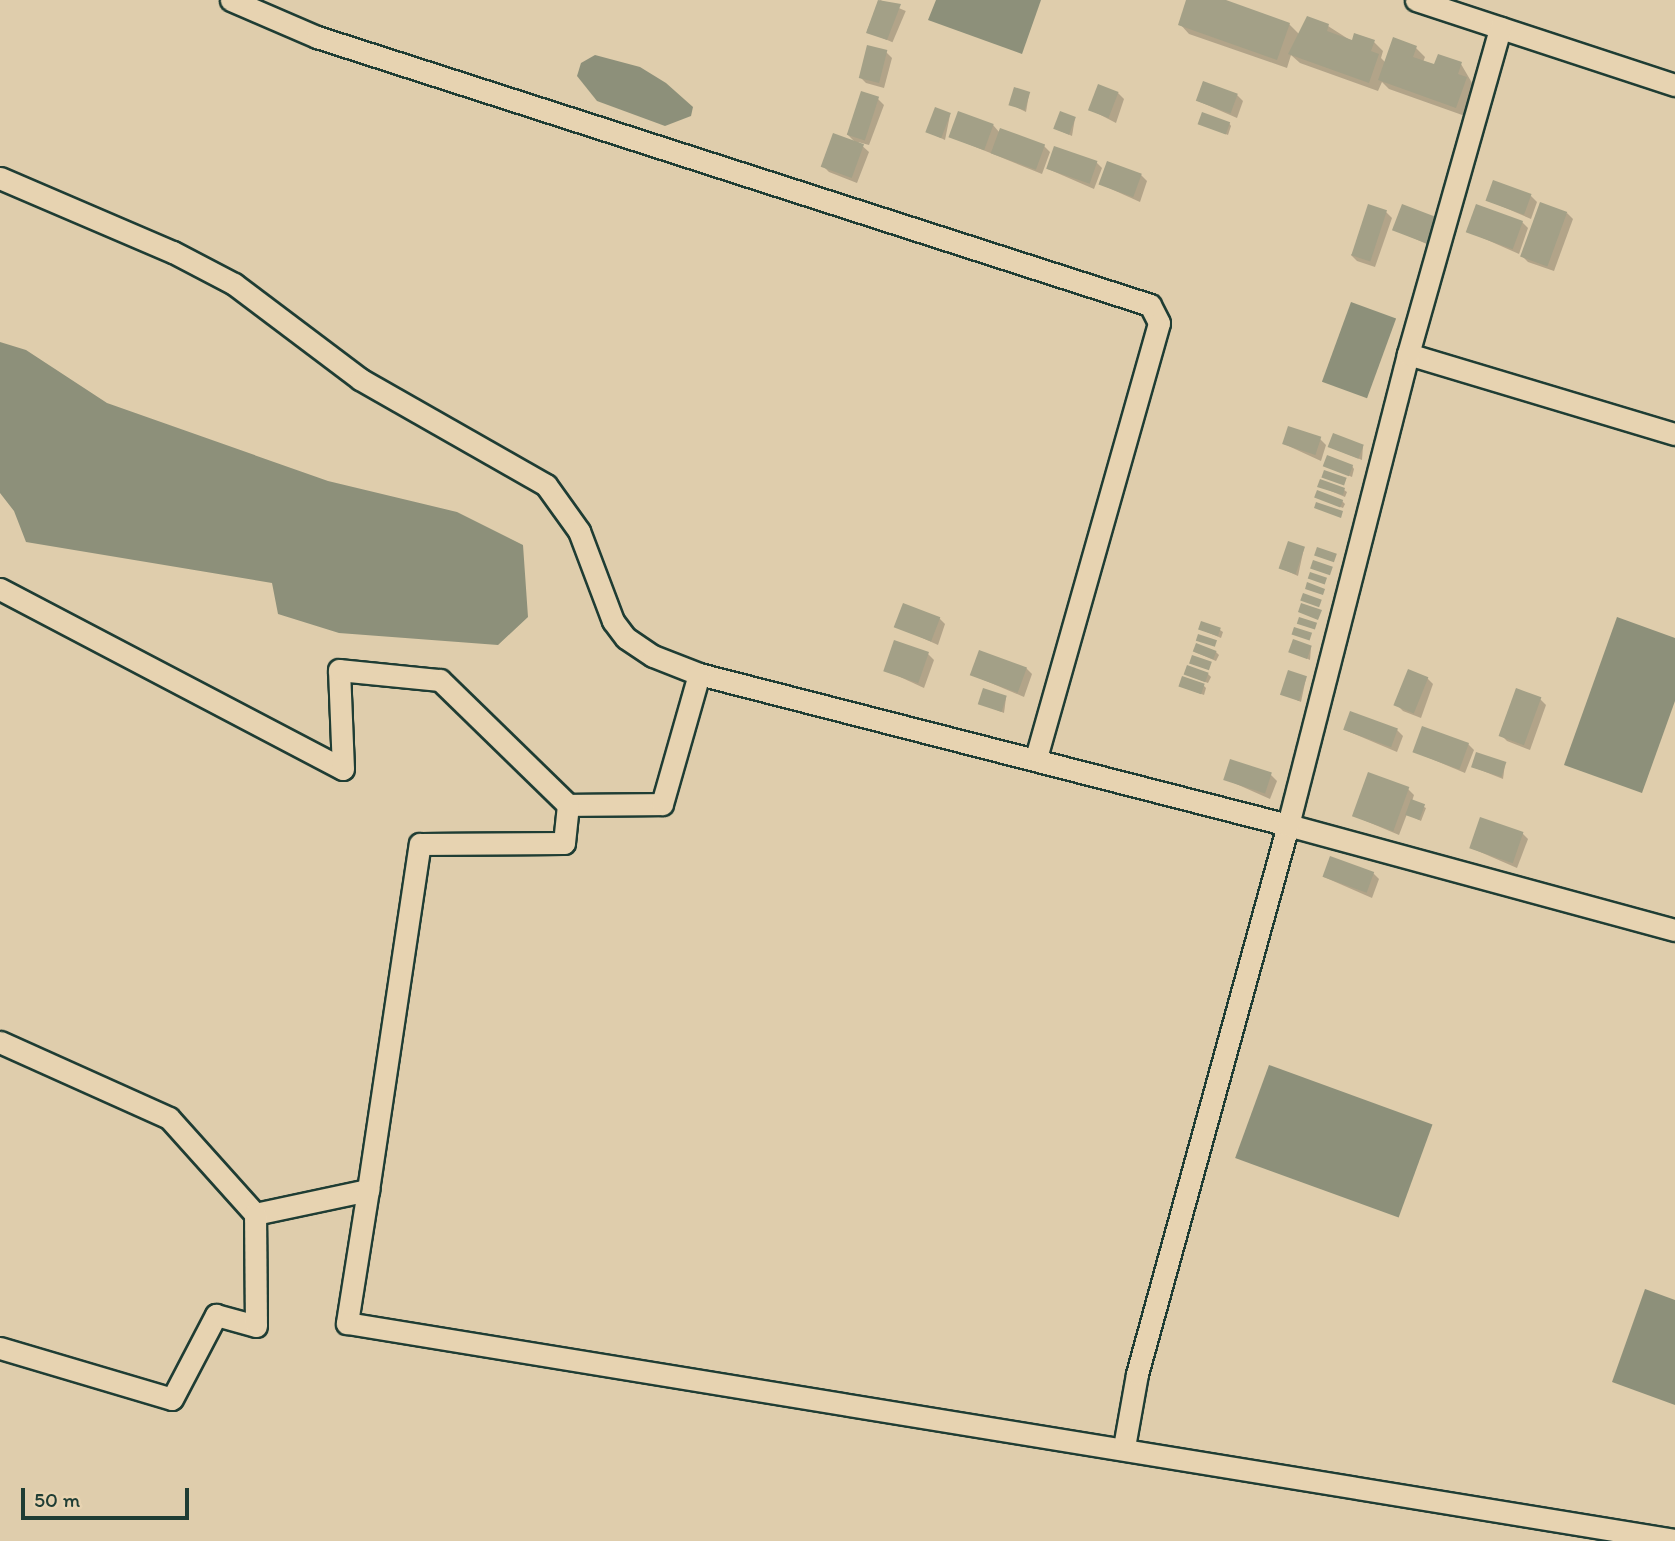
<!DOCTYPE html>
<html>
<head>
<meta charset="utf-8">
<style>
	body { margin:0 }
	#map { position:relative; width:1675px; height:1541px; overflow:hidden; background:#dfcdac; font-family:Itim,sans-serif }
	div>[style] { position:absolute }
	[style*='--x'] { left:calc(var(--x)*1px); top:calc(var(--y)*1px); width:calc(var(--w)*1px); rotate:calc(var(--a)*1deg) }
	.water>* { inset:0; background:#8d907a; transform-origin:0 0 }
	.shadow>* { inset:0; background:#0003; transform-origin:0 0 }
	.building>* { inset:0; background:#a3a087; transform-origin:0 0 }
	.roads { filter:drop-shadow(2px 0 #1f3d34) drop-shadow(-2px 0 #1f3d34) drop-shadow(0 2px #1f3d34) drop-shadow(0 -2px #1f3d34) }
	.street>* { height:21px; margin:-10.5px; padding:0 10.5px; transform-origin:10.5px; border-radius:10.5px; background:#e7d3b1 }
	span { translate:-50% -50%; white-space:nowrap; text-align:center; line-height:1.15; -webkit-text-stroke:5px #e7d3b1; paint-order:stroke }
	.scale { position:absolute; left:21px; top:1488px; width:168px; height:32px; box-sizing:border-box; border:4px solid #1f3d34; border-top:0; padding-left:9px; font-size:21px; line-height:24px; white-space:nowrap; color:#1f3d34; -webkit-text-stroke:5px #e7d3b1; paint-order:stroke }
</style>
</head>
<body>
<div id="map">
	<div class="water">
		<div style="clip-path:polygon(936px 0,1041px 0,1022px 54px,928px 20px)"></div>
		<div style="clip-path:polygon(595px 55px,640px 67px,666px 83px,693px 107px,691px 116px,665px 126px,597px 101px,577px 76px,581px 63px)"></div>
		<div style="left:1351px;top:302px;width:48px;height:85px;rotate:20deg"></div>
		<div style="clip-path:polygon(0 342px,26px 350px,107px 403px,328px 481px,457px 512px,523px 545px,528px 617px,498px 645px,339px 633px,278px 614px,272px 583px,26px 542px,14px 511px,0 493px)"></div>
		<div style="clip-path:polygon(1617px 617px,1675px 638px,1675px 701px,1642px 793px,1564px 765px)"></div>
		<div style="left:1269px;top:1065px;width:174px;height:99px;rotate:20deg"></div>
		<div style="clip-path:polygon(1645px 1289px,1675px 1300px,1675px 1405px,1612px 1382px)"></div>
	</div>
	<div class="shadow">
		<div style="left:880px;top:0;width:28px;height:34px;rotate:23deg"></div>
		<div style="clip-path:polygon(1188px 0,1221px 0,1289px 24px,1300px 35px,1328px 26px,1353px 42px,1374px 42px,1383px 51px,1381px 58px,1386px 63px,1416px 48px,1425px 57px,1423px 62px,1436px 67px,1461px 64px,1475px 88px,1465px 116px,1389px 89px,1382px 82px,1378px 91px,1300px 63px,1291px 55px,1287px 68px,1189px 34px,1180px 24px)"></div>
		<div style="clip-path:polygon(886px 52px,892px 58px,884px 88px,866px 83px,860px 77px)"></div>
		<div style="clip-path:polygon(1118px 93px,1124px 99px,1116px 123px,1091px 110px)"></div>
		<div style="clip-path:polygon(1029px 94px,1026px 112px,1010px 104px)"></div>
		<div style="clip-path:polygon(1237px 95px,1243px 101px,1237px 118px,1198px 101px)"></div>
		<div style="clip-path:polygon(878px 99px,884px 105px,869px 145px,858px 142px,869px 152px,857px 183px,829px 172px,823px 166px,857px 144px,847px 134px)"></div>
		<div style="clip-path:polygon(950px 115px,945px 140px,928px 132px)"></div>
		<div style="clip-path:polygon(1075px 118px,1072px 136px,1056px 129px)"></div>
		<div style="clip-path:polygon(1200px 123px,1229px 123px,1231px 126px,1228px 135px)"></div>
		<div style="clip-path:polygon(993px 125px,1000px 133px,1044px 146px,1050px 152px,1042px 174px,951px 137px)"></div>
		<div style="clip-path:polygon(1096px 162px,1102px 168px,1094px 189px,1048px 169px)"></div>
		<div style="clip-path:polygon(1141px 175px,1147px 181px,1140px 202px,1100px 184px)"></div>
		<div style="clip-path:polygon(1531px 196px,1537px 202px,1531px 219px,1487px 200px)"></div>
		<div style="clip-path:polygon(1403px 206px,1436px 248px,1395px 230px)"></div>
		<div style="clip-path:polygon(1386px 212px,1392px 218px,1375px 267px,1357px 261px,1351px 255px)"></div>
		<div style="clip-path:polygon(1567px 213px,1573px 219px,1554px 271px,1528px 262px,1522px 256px)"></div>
		<div style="clip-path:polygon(1522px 222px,1528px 228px,1519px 254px,1467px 231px)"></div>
		<div style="clip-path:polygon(1320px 439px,1326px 445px,1321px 461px,1284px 444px)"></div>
		<div style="clip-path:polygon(1363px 446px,1362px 460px,1330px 447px)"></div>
		<div style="clip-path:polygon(1325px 466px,1352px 466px,1354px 469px,1352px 477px)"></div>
		<div style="clip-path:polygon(1319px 486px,1344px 490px,1347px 492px,1345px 497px)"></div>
		<div style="clip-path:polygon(1316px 497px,1342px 501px,1345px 504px,1343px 508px)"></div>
		<div style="clip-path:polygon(1304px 548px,1298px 576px,1280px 568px)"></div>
		<div style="clip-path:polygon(939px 618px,945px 624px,938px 645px,896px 626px)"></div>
		<div style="clip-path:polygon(1200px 629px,1220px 630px,1223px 632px,1221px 638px)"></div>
		<div style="clip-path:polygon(1311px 647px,1310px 660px,1290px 651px)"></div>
		<div style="clip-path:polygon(1195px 652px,1216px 652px,1219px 655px,1216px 661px)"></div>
		<div style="clip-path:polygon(928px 654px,934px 660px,924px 688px,885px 670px)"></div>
		<div style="clip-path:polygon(1026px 668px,1032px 674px,1024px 697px,972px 675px)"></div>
		<div style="clip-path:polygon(1185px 674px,1208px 674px,1211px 677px,1208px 683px)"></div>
		<div style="clip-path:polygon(1306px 678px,1301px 702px,1281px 693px)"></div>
		<div style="clip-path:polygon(1427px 678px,1433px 684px,1421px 718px,1403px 711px,1397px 705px)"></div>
		<div style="clip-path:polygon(1180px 686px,1204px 686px,1206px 688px,1204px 695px)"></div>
		<div style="clip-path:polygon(1006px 698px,1004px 713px,980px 703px)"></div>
		<div style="clip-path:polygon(1540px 699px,1546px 705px,1530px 750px,1507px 741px,1501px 735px)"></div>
		<div style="clip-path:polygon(1345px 730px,1397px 730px,1403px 736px,1397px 752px)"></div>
		<div style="clip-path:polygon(1468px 744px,1474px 750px,1465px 773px,1415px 752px)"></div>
		<div style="clip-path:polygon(1505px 764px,1503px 779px,1473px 767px)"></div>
		<div style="clip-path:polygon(1271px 775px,1277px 781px,1270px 799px,1225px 779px)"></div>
		<div style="clip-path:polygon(1408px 789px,1414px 795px,1412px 801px,1426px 808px,1421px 821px,1407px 814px,1399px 835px,1354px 816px)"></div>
		<div style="clip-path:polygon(1522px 833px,1528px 839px,1517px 868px,1471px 848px)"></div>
		<div style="clip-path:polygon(1373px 873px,1379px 879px,1372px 898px,1324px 877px)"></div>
	</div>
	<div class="building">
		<div style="clip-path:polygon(878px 0,901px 4px,887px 40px,866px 33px)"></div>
		<div style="clip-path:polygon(1186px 0,1226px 0,1290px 23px,1277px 60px,1178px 25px)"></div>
		<div style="clip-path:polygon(1307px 16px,1329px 24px,1327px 31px,1352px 40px,1354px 33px,1375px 40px,1371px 51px,1379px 54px,1369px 83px,1288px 54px)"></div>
		<div style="clip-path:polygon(1393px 37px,1417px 46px,1413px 57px,1434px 64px,1438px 54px,1462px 62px,1458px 74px,1467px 77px,1456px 108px,1378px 80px)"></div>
		<div style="left:867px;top:45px;width:21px;height:34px;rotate:14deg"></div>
		<div style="left:1203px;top:81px;width:37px;height:21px;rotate:20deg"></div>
		<div style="left:1098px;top:84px;width:22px;height:28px;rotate:21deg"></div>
		<div style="left:1014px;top:87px;width:17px;height:19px;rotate:17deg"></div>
		<div style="left:861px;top:91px;width:19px;height:46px;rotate:18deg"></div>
		<div style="left:935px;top:107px;width:17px;height:27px;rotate:21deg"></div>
		<div style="left:958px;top:111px;width:38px;height:28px;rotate:20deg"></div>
		<div style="left:1060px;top:111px;width:17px;height:19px;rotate:21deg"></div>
		<div style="left:1202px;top:112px;width:30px;height:13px;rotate:20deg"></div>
		<div style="left:1000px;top:128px;width:48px;height:27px;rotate:20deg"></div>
		<div style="left:833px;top:133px;width:33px;height:36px;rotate:20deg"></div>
		<div style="left:1054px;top:146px;width:46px;height:24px;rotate:19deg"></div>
		<div style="left:1107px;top:161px;width:37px;height:25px;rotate:20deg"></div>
		<div style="left:1493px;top:180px;width:41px;height:22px;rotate:20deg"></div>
		<div style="left:1540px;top:202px;width:29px;height:58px;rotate:20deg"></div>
		<div style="left:1368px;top:204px;width:20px;height:54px;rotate:18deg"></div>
		<div style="left:1402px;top:204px;width:40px;height:28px;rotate:21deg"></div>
		<div style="left:1476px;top:204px;width:50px;height:30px;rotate:20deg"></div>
		<div style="left:1288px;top:426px;width:35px;height:19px;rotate:18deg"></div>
		<div style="left:1333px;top:433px;width:33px;height:15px;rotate:21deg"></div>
		<div style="left:1327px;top:455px;width:28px;height:12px;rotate:21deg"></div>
		<div style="left:1324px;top:470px;width:24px;height:8px;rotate:19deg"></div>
		<div style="clip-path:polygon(1320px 479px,1345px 488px,1343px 495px,1317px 487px)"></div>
		<div style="left:1317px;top:490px;width:28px;height:8px;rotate:21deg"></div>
		<div style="clip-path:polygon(1316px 502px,1343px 511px,1341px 518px,1314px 508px)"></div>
		<div style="left:1288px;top:541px;width:18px;height:29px;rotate:19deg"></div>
		<div style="left:1317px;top:547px;width:21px;height:9px;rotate:19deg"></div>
		<div style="left:1313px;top:560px;width:21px;height:9px;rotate:19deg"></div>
		<div style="left:1310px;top:572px;width:18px;height:7px;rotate:19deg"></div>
		<div style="clip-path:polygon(1307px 582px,1325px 589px,1323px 595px,1305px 589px)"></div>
		<div style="left:1303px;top:593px;width:20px;height:8px;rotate:20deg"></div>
		<div style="left:903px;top:603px;width:40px;height:26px;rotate:21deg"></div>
		<div style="clip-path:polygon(1301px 603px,1322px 610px,1318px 620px,1298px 612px)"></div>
		<div style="left:1299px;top:617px;width:19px;height:7px;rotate:18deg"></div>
		<div style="left:1201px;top:621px;width:21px;height:9px;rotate:19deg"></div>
		<div style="left:1294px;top:627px;width:19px;height:8px;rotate:18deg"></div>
		<div style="left:1198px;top:634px;width:20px;height:7px;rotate:18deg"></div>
		<div style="left:1293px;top:639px;width:20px;height:14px;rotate:20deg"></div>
		<div style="left:894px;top:640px;width:37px;height:33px;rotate:19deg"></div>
		<div style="left:1196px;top:643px;width:22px;height:9px;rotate:21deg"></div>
		<div style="left:979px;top:650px;width:51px;height:27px;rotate:20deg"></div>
		<div style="left:1192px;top:655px;width:21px;height:9px;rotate:19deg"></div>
		<div style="left:1187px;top:665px;width:23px;height:10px;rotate:20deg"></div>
		<div style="left:1408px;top:669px;width:22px;height:39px;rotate:22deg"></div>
		<div style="left:1288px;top:670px;width:20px;height:26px;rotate:18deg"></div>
		<div style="left:1182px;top:676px;width:24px;height:11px;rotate:19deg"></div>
		<div style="left:983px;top:688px;width:25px;height:17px;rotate:18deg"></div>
		<div style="left:1516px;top:688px;width:27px;height:51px;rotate:20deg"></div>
		<div style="left:1350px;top:711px;width:51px;height:20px;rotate:20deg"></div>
		<div style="left:1422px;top:726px;width:50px;height:28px;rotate:20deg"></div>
		<div style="left:1476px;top:752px;width:32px;height:16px;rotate:18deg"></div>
		<div style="left:1230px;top:759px;width:44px;height:22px;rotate:18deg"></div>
		<div style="left:1368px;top:772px;width:44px;height:47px;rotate:20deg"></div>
		<div style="left:1411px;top:799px;width:15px;height:17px;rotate:20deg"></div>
		<div style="left:1480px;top:817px;width:46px;height:33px;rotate:19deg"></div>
		<div style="left:1330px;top:856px;width:47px;height:22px;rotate:20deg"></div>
	</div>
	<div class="roads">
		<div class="street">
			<div style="--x:231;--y:0;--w:94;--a:23.3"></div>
			<div style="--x:317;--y:37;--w:875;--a:17.83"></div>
			<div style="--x:1150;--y:305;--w:20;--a:63"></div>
			<div style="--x:1159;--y:323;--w:453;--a:105.8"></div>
			<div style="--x:1416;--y:0;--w:273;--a:18.2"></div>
			<div style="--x:0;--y:178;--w:188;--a:23.2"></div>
			<div style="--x:173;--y:252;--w:69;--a:27.7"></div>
			<div style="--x:234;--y:284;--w:158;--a:37"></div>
			<div style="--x:360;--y:379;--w:214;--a:29.7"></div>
			<div style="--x:546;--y:485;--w:57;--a:54.3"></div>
			<div style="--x:579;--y:531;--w:96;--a:69.3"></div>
			<div style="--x:613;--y:621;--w:21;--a:53"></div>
			<div style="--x:626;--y:638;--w:32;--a:34"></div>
			<div style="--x:653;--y:656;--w:49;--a:21.4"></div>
			<div style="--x:699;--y:674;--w:608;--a:14.38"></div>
			<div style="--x:1288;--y:825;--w:401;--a:15.2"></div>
			<div style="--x:1408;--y:354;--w:279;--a:16.7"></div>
			<div style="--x:0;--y:589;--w:387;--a:27.7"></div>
			<div style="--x:343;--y:769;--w:99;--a:-92.3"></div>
			<div style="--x:339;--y:670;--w:101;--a:5.7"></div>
			<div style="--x:440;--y:680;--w:179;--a:44.3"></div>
			<div style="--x:568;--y:805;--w:94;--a:-0.6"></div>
			<div style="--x:662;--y:804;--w:135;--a:-74.1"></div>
			<div style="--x:0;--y:1042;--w:185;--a:24.2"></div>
			<div style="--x:169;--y:1118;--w:129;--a:48.1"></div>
			<div style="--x:255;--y:1214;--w:116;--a:-12"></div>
			<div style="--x:368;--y:1190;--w:350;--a:-81.5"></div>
			<div style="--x:420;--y:844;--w:144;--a:-0.4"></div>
			<div style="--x:564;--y:843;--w:38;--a:-84"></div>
			<div style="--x:368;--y:1190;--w:135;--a:99"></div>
			<div style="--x:347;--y:1323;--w:1346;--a:9.28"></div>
			<div style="--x:0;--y:1348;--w:179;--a:16.5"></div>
			<div style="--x:172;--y:1399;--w:95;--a:-62.4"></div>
			<div style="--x:216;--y:1315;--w:41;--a:15.4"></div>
			<div style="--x:256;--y:1326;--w:112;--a:-90.5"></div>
			<div style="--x:1124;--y:1447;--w:74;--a:-79.9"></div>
			<div style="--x:1137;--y:1374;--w:569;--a:-74.62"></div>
			<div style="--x:1288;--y:825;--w:486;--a:-75.7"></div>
			<div style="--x:1408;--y:354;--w:339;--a:-74.2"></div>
		</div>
	</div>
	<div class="scale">50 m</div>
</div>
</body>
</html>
